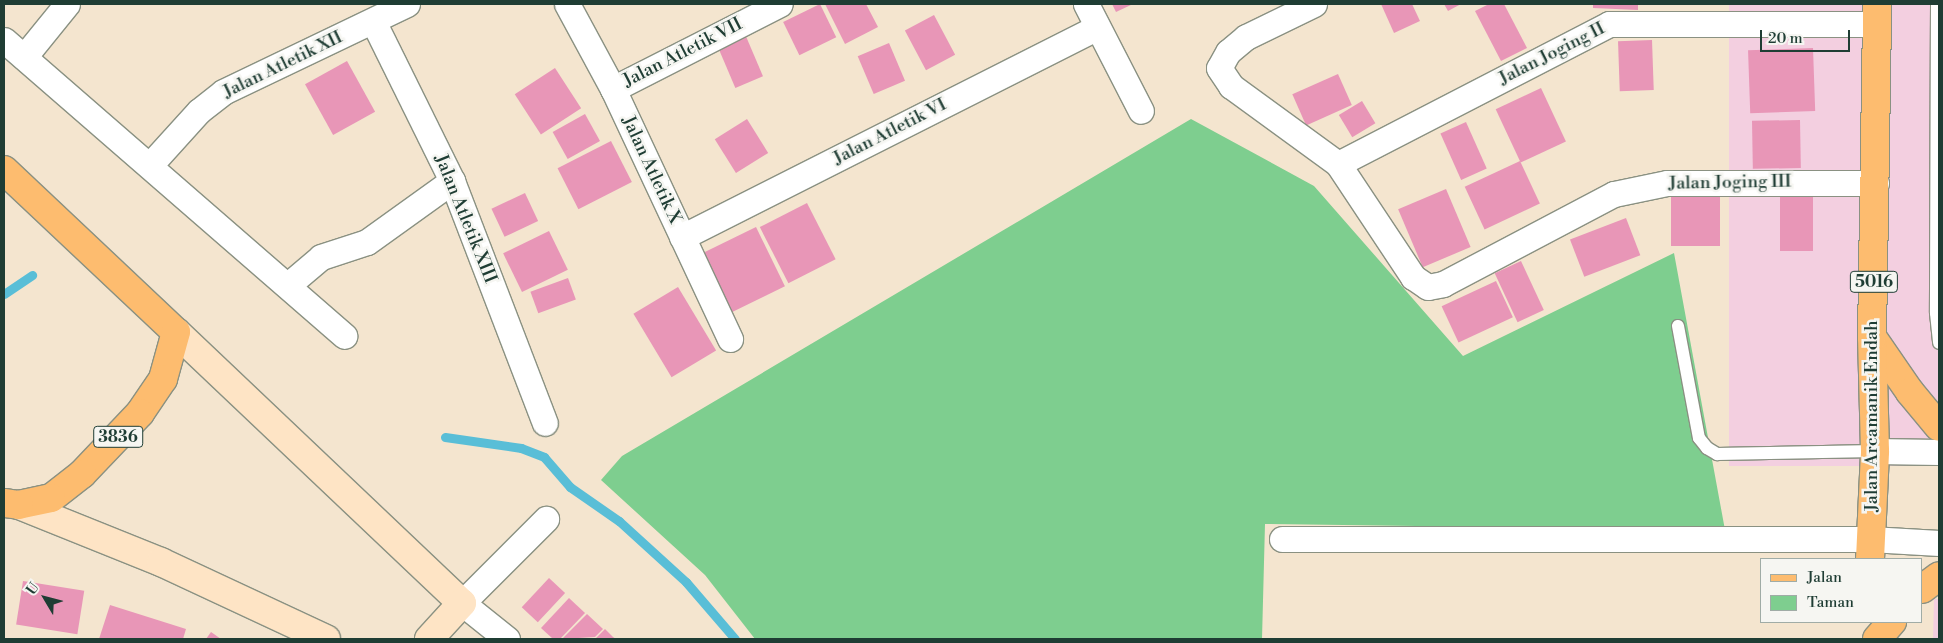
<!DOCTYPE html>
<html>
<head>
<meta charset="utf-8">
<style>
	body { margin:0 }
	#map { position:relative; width:1943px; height:643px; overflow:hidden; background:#f4e5cf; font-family:"Libre Bodoni",serif }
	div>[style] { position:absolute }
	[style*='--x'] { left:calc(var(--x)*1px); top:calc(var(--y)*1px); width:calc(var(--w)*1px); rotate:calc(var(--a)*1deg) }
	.built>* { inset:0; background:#f3cfe0; transform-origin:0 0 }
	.green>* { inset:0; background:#7ece8f }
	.stream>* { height:9px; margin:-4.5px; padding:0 4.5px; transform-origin:4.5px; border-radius:4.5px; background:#59bed7 }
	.building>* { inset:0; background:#e896b7; transform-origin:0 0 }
	.roads { filter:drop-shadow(1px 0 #8a9182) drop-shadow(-1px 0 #8a9182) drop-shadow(0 1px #8a9182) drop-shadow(0 -1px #8a9182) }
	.lane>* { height:12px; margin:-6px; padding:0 6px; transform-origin:6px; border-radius:6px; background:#fff }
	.street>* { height:25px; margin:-12.5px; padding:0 12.5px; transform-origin:12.5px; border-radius:12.5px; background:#fff }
	.secondary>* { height:28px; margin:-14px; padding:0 14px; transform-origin:14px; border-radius:14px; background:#fee4c5 }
	.primary>* { height:28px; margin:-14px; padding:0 14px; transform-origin:14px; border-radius:14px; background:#fdbc6f }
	span { translate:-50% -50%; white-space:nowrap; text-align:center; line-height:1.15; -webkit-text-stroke:5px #f6f6f2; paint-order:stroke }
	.shield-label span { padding:1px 4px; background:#f6f6f2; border:1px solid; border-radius:4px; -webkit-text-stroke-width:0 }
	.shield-label { font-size:16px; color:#1f3d34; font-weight:700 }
	.street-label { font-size:18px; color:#1f3d34 }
	.frame { position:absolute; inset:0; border:5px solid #1f3d34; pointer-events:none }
	.legend { position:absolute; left:1760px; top:558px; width:162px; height:65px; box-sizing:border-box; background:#f6f6f2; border:1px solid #a0aca6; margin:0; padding:6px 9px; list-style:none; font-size:15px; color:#1f3d34 }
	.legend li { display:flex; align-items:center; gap:10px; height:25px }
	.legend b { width:25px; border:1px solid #a0aca6 }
	.north { position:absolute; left:20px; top:573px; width:50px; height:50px; -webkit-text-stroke:4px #f6f6f2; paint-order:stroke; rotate:307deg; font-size:14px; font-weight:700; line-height:20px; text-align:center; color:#1f3d34 }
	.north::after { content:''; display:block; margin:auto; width:18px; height:22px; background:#1f3d34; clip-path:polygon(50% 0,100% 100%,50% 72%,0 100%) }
	.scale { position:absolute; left:1760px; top:30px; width:90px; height:22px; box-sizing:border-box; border:2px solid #1f3d34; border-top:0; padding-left:6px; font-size:15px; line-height:18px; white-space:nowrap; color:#1f3d34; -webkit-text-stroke:4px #f6f6f2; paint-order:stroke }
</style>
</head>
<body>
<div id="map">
	<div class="built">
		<div style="left:1729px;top:4px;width:210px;height:462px"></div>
		<div style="clip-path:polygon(1934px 599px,1939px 599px,1939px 639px,1933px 639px)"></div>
	</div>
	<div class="green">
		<div style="clip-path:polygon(1191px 119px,1314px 186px,1463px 356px,1674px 253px,1725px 530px,1265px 524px,1262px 639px,755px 639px,705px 575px,601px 480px,622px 456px)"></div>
	</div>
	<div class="stream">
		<div style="--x:4;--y:294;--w:34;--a:-34"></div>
		<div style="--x:445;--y:437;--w:77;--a:8.2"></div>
		<div style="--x:521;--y:448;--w:25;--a:21"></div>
		<div style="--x:544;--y:457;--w:40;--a:49"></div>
		<div style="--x:570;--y:487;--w:60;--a:34.8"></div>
		<div style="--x:619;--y:521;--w:91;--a:42.3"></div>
		<div style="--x:686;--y:582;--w:75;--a:49.3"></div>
	</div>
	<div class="building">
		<div style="left:820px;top:4px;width:37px;height:41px;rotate:64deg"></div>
		<div style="clip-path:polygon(825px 4px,866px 4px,878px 27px,845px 44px)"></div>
		<div style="clip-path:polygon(1112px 4px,1133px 4px,1116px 12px)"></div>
		<div style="clip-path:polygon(1381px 4px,1412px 4px,1420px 21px,1394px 33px)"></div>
		<div style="clip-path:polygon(1444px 4px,1461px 4px,1448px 11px)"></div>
		<div style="clip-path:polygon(1489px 4px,1504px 4px,1527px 48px,1501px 61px,1475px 11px)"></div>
		<div style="clip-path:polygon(1593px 4px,1638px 4px,1638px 10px,1593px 8px)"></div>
		<div style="left:934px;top:15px;width:45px;height:33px;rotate:62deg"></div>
		<div style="left:745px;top:34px;width:46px;height:30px;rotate:67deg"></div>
		<div style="left:1652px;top:40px;width:50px;height:34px;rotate:88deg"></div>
		<div style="left:889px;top:43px;width:41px;height:34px;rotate:67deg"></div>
		<div style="left:1813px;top:48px;width:63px;height:65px;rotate:88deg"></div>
		<div style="left:347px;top:61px;width:58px;height:48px;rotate:61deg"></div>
		<div style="left:555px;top:68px;width:48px;height:48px;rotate:57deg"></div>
		<div style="left:1338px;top:74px;width:34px;height:50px;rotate:66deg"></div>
		<div style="left:1541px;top:88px;width:59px;height:50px;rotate:65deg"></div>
		<div style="left:1362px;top:101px;width:26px;height:27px;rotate:59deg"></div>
		<div style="left:585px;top:114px;width:31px;height:37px;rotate:61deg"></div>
		<div style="left:747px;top:119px;width:40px;height:38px;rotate:58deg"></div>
		<div style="left:1800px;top:120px;width:48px;height:48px;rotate:89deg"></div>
		<div style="left:1466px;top:122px;width:51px;height:28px;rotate:66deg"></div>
		<div style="left:611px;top:141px;width:46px;height:60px;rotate:63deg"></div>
		<div style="left:1520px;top:161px;width:47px;height:61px;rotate:65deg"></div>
		<div style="left:1446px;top:189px;width:63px;height:52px;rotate:67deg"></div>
		<div style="left:525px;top:193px;width:31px;height:37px;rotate:65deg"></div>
		<div style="left:1780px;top:193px;width:33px;height:58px"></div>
		<div style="left:1671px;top:194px;width:49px;height:52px"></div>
		<div style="left:807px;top:203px;width:63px;height:53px;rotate:63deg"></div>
		<div style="left:1626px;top:218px;width:40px;height:60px;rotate:69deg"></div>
		<div style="left:756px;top:227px;width:66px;height:62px;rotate:64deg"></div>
		<div style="left:549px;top:231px;width:43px;height:51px;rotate:64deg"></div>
		<div style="left:1521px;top:261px;width:54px;height:29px;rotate:65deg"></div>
		<div style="left:568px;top:278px;width:23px;height:40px;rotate:70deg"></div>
		<div style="left:1496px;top:281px;width:40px;height:60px;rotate:65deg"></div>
		<div style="left:678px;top:287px;width:74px;height:52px;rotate:59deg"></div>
		<div style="left:549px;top:578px;width:22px;height:40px;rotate:43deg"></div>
		<div style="left:23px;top:581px;width:62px;height:44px;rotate:9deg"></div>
		<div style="clip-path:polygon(569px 598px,585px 613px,560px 639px,553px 639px,541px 628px)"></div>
		<div style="clip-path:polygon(110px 605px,186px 629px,183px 639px,99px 639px)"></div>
		<div style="clip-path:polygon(587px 614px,603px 629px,595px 637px,562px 639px)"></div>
		<div style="clip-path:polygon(605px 629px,613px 637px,616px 639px,595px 639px)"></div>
		<div style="clip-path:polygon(211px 632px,221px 639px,206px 639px)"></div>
	</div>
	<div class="roads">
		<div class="lane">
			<div style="--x:1937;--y:4;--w:309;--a:90.2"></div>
			<div style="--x:1936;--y:313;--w:30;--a:84"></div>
			<div style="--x:1678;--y:326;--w:114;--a:79.4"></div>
			<div style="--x:1699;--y:438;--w:13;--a:51"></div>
			<div style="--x:1707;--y:448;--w:12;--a:31"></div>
			<div style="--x:1717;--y:454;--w:158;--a:-1.1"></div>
		</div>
		<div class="street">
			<div style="--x:567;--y:4;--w:97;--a:61.6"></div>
			<div style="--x:613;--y:89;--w:276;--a:64.9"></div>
			<div style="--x:1086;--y:4;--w:120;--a:62.8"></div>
			<div style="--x:1314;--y:4;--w:76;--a:154.1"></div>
			<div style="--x:1246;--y:37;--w:23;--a:140"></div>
			<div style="--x:1228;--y:52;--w:18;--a:119"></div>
			<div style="--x:1219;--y:68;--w:22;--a:56"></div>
			<div style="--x:1231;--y:86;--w:132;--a:36.1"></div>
			<div style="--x:1338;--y:164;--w:136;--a:56.4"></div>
			<div style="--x:1413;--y:277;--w:18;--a:34"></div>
			<div style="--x:1428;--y:287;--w:15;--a:-11"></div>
			<div style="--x:1443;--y:284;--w:193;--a:-27.8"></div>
			<div style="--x:1614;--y:194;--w:54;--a:-11.7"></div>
			<div style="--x:1667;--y:183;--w:209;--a:0"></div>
			<div style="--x:373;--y:21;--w:178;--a:63.7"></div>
			<div style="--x:452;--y:181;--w:259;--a:69"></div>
			<div style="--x:4;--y:40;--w:451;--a:41"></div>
			<div style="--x:24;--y:57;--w:68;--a:-50.9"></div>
			<div style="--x:613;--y:89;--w:187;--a:-27"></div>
			<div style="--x:1338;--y:164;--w:305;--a:-27.3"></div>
			<div style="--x:1609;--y:24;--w:268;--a:0"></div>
			<div style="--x:150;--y:165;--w:73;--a:-47.8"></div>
			<div style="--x:199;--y:111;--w:31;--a:-38"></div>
			<div style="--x:223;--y:92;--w:204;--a:-25.6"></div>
			<div style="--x:682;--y:237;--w:465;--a:-26.8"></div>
			<div style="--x:288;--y:285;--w:43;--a:-40.3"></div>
			<div style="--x:321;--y:257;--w:48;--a:-18.1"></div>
			<div style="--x:367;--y:242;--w:105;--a:-35.7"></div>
			<div style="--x:1875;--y:451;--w:64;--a:0.9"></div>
			<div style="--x:1282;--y:539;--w:588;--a:0"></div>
			<div style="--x:1870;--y:539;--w:69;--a:3.3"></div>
			<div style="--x:507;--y:639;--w:58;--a:-141.3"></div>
			<div style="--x:462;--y:603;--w:119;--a:-45"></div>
		</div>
		<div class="secondary">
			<div style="--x:176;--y:332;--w:394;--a:43.5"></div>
			<div style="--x:462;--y:603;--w:49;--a:132.5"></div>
			<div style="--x:19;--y:505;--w:153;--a:21.9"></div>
			<div style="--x:161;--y:562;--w:182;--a:25"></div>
		</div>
		<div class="primary">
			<div style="--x:4;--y:170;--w:236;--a:43.3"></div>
			<div style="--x:176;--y:332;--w:49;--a:105.5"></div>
			<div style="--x:163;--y:379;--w:41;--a:124.1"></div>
			<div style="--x:140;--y:413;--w:84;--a:133.6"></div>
			<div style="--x:82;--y:474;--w:39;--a:142"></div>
			<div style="--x:51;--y:498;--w:33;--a:168"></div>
			<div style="--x:19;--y:505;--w:15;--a:-172"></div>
			<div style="--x:1872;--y:337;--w:67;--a:55.4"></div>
			<div style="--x:1910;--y:392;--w:45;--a:50.4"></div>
			<div style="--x:1870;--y:559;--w:108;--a:-87.3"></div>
			<div style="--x:1875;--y:451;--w:114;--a:-91.5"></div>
			<div style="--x:1872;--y:337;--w:333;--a:-89.1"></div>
			<div style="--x:1922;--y:589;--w:21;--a:-37"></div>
			<div style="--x:1877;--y:639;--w:23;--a:-49"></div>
		</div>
	</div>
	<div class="shield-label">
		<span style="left:1874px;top:282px">5016</span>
		<span style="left:118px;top:437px">3836</span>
	</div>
	<div class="street-label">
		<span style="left:683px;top:53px;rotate:-27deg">Jalan Atletik VII</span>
		<span style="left:1552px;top:54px;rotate:-27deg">Jalan Joging II</span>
		<span style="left:283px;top:65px;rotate:-26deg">Jalan Atletik XII</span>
		<span style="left:890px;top:132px;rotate:-27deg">Jalan Atletik VI</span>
		<span style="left:651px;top:170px;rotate:65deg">Jalan Atletik X</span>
		<span style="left:1730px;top:183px;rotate:-1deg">Jalan Joging III</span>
		<span style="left:465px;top:219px;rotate:68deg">Jalan Atletik XIII</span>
		<span style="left:1872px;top:416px;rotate:-90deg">Jalan Arcamanik Endah</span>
	</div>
	<div class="frame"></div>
	<ul class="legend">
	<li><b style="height:6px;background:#fdbc6f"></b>Jalan</li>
	<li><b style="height:14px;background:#7ece8f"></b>Taman</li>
	</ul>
	<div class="north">U</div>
	<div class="scale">20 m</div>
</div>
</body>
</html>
